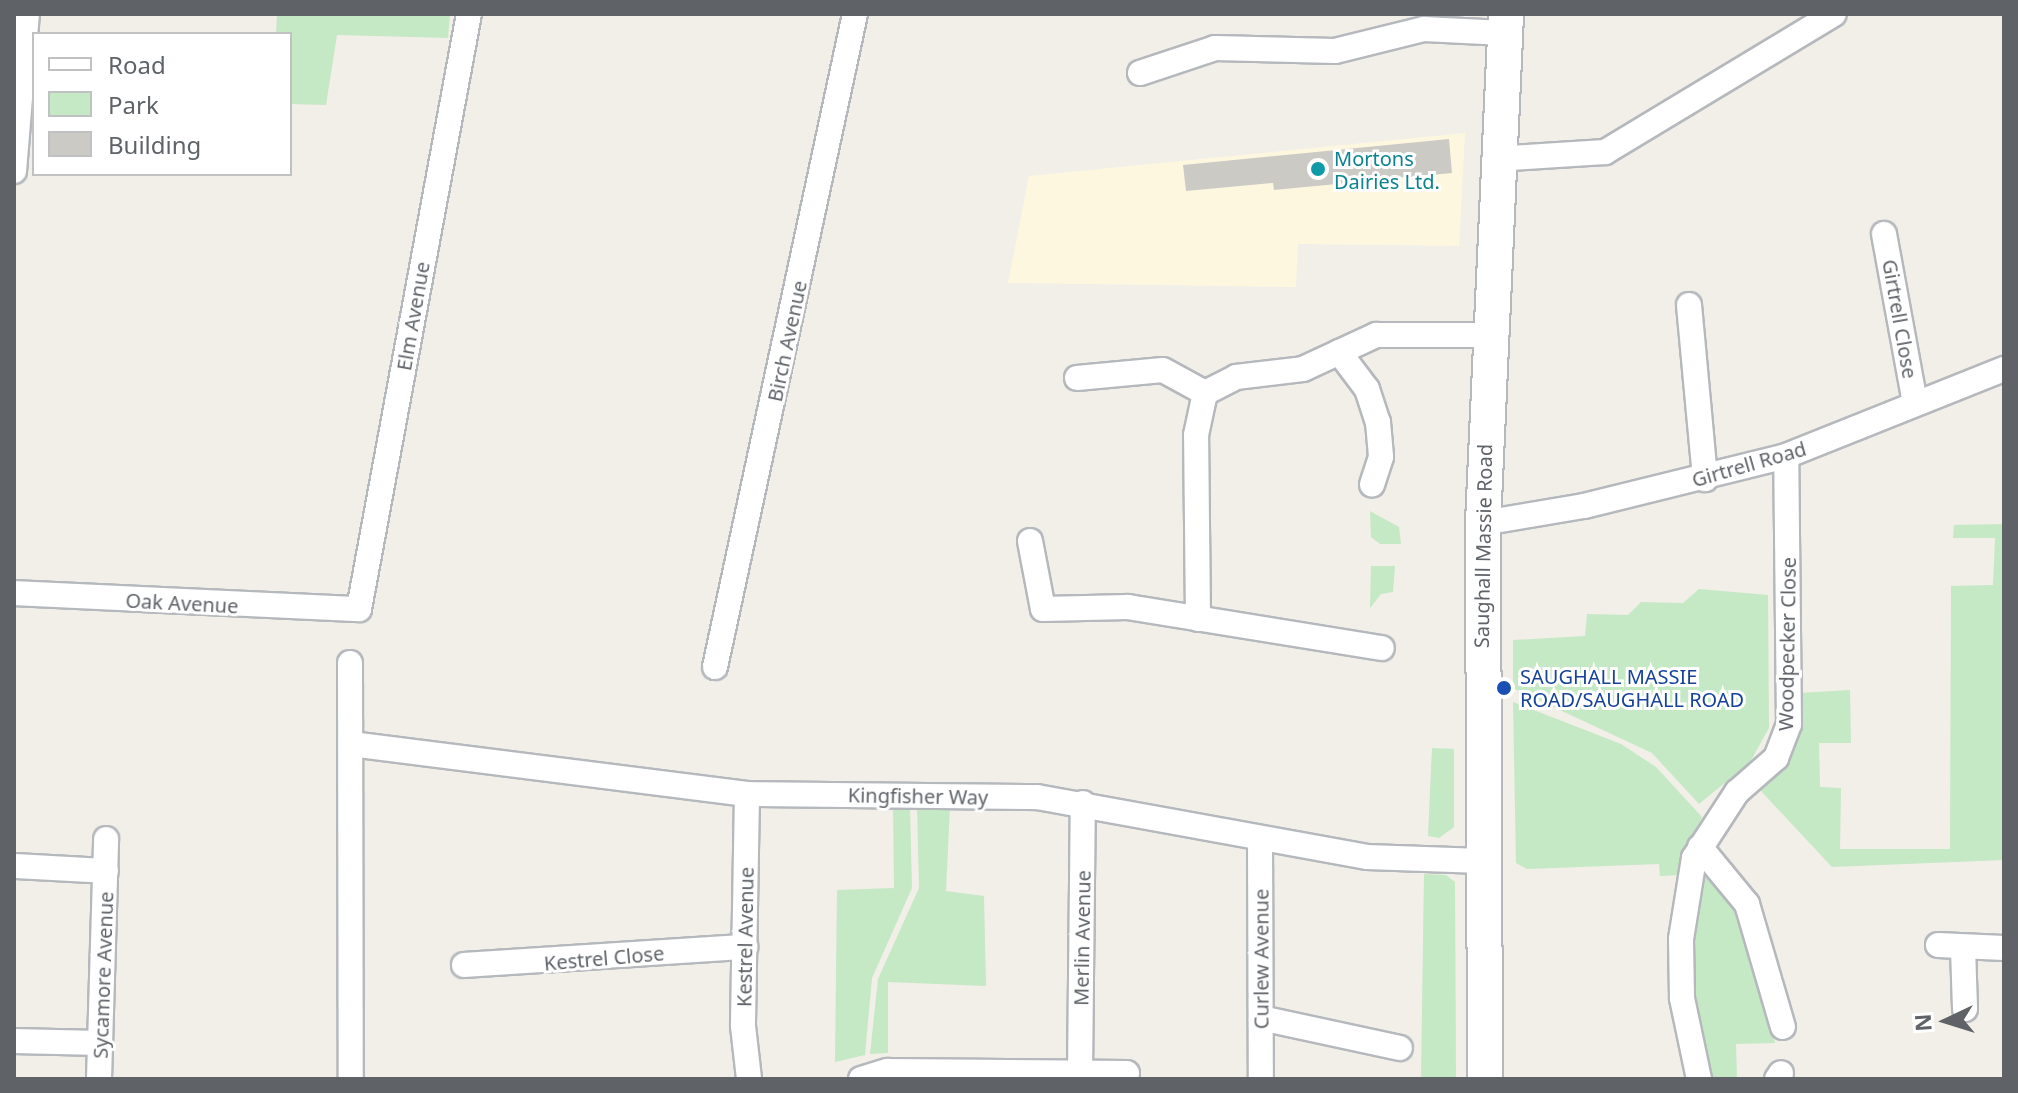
<!DOCTYPE html>
<html>
<head>
<meta charset="utf-8">
<style>
	body { margin:0 }
	#map { position:relative; width:2018px; height:1093px; overflow:hidden; background:#f1efe8; font-family:"Noto Sans",sans-serif }
	div>[style] { position:absolute }
	[style*='--x'] { left:calc(var(--x)*1px); top:calc(var(--y)*1px); width:calc(var(--w)*1px); rotate:calc(var(--a)*1deg) }
	.commercial>* { inset:0; background:#fef7e0 }
	.green>* { inset:0; background:#c5e8c5 }
	.building>* { inset:0; background:#cccac5 }
	.roads { filter:drop-shadow(2px 0 #b5b8bc) drop-shadow(-2px 0 #b5b8bc) drop-shadow(0 2px #b5b8bc) drop-shadow(0 -2px #b5b8bc) }
	.minor>* { height:24px; margin:-12px; padding:0 12px; transform-origin:12px; border-radius:12px; background:#fff }
	.secondary>* { height:34px; margin:-17px; padding:0 17px; transform-origin:17px; border-radius:17px; background:#fff }
	.dots>* { width:22px; height:22px; translate:-50% -50%; box-sizing:border-box; border:4px solid #fff; border-radius:50% }
	span { translate:-50% -50%; white-space:nowrap; text-align:center; line-height:1.15; -webkit-text-stroke:6px #fff; paint-order:stroke }
	.culture-label { font-size:20px; color:#0d838f }
	.left { translate:0 -50%; text-align:left }
	.street-label { font-size:20px; color:#5f6368 }
	.transit-label { font-size:20px; color:#164399 }
	.frame { position:absolute; inset:0; border:16px solid #5f6368; pointer-events:none }
	.legend { position:absolute; left:32px; top:32px; width:260px; height:144px; box-sizing:border-box; background:#fff; border:2px solid #bfc1c3; margin:0; padding:10px 14px; list-style:none; font-size:24px; color:#5f6368 }
	.legend li { display:flex; align-items:center; gap:16px; height:40px }
	.legend b { width:40px; border:2px solid #bfc1c3 }
	.north { position:absolute; left:1906px; top:981px; width:80px; height:80px; -webkit-text-stroke:6px #fff; paint-order:stroke; rotate:266deg; font-size:22px; font-weight:700; line-height:32px; text-align:center; color:#5f6368 }
	.north::after { content:''; display:block; margin:auto; width:28px; height:36px; background:#5f6368; clip-path:polygon(50% 0,100% 100%,50% 72%,0 100%) }
</style>
</head>
<body>
<div id="map">
	<div class="commercial">
		<div style="clip-path:polygon(1465px 133px,1459px 246px,1298px 244px,1296px 287px,1008px 283px,1029px 176px)"></div>
	</div>
	<div class="green">
		<div style="clip-path:polygon(277px 14px,450px 14px,448px 38px,337px 35px,326px 105px,290px 104px,290px 34px,276px 34px)"></div>
		<div style="clip-path:polygon(1370px 511px,1399px 527px,1401px 544px,1380px 544px,1371px 537px)"></div>
		<div style="clip-path:polygon(2004px 524px,2004px 860px,1832px 867px,1760px 790px,1781px 769px,1799px 693px,1850px 690px,1851px 743px,1819px 743px,1820px 787px,1841px 788px,1840px 849px,1950px 849px,1951px 586px,1993px 585px,1995px 538px,1953px 538px,1954px 525px)"></div>
		<div style="clip-path:polygon(1371px 566px,1395px 566px,1393px 592px,1381px 594px,1370px 608px)"></div>
		<div style="clip-path:polygon(1699px 589px,1768px 595px,1769px 728px,1750px 762px,1699px 804px,1652px 753px,1513px 688px,1513px 640px,1585px 636px,1587px 614px,1628px 615px,1641px 602px,1683px 603px)"></div>
		<div style="clip-path:polygon(1513px 702px,1621px 744px,1656px 767px,1702px 817px,1679px 875px,1660px 876px,1659px 864px,1527px 869px,1516px 863px)"></div>
		<div style="clip-path:polygon(1432px 748px,1454px 749px,1454px 827px,1439px 838px,1428px 836px)"></div>
		<div style="clip-path:polygon(893px 806px,910px 807px,912px 888px,872px 978px,865px 1055px,835px 1062px,837px 890px,894px 888px)"></div>
		<div style="clip-path:polygon(917px 806px,950px 806px,946px 891px,984px 896px,986px 986px,888px 982px,888px 1053px,870px 1054px,878px 979px,919px 888px)"></div>
		<div style="clip-path:polygon(1706px 873px,1733px 907px,1757px 962px,1775px 1043px,1736px 1044px,1737px 1079px,1712px 1079px,1692px 1019px,1691px 958px)"></div>
		<div style="clip-path:polygon(1424px 874px,1446px 875px,1455px 882px,1456px 1079px,1421px 1079px)"></div>
	</div>
	<div class="building">
		<div style="clip-path:polygon(1449px 139px,1452px 173px,1274px 190px,1273px 183px,1186px 191px,1183px 165px)"></div>
	</div>
	<div class="roads">
		<div class="minor">
			<div style="--x:1140;--y:73;--w:79;--a:-18.4"></div>
			<div style="--x:1215;--y:48;--w:120;--a:1.4"></div>
			<div style="--x:1335;--y:51;--w:92;--a:-13.9"></div>
			<div style="--x:1424;--y:29;--w:80;--a:2.9"></div>
			<div style="--x:1495;--y:159;--w:110;--a:-3.6"></div>
			<div style="--x:1605;--y:152;--w:267;--a:-31.1"></div>
			<div style="--x:14;--y:171;--w:158;--a:-85.3"></div>
			<div style="--x:1884;--y:234;--w:172;--a:79.6"></div>
			<div style="--x:1689;--y:305;--w:175;--a:84.7"></div>
			<div style="--x:1339;--y:352;--w:46;--a:52.9"></div>
			<div style="--x:1367;--y:389;--w:35;--a:72"></div>
			<div style="--x:1378;--y:422;--w:35;--a:85"></div>
			<div style="--x:1381;--y:457;--w:29;--a:108"></div>
			<div style="--x:1077;--y:378;--w:86;--a:-5.3"></div>
			<div style="--x:1163;--y:370;--w:48;--a:28.7"></div>
			<div style="--x:1483;--y:523;--w:102;--a:-9.6"></div>
			<div style="--x:1584;--y:506;--w:208;--a:-13.9"></div>
			<div style="--x:1786;--y:456;--w:235;--a:-21.8"></div>
			<div style="--x:1030;--y:541;--w:69;--a:79.2"></div>
			<div style="--x:1043;--y:609;--w:85;--a:-1.3"></div>
			<div style="--x:1128;--y:607;--w:257;--a:9.2"></div>
			<div style="--x:14;--y:593;--w:345;--a:2.7"></div>
			<div style="--x:359;--y:609;--w:605;--a:-79.53"></div>
			<div style="--x:1198;--y:619;--w:184;--a:-90.6"></div>
			<div style="--x:1196;--y:435;--w:43;--a:-77.9"></div>
			<div style="--x:1205;--y:393;--w:35;--a:-27"></div>
			<div style="--x:1236;--y:377;--w:67;--a:-6.8"></div>
			<div style="--x:1303;--y:369;--w:81;--a:-25"></div>
			<div style="--x:1376;--y:335;--w:112;--a:0"></div>
			<div style="--x:350;--y:663;--w:416;--a:89.9"></div>
			<div style="--x:715;--y:667;--w:668;--a:-77.9"></div>
			<div style="--x:351;--y:744;--w:399;--a:7.2"></div>
			<div style="--x:747;--y:794;--w:290;--a:0.6"></div>
			<div style="--x:1037;--y:797;--w:335;--a:10.3"></div>
			<div style="--x:1367;--y:857;--w:115;--a:2"></div>
			<div style="--x:747;--y:794;--w:232;--a:91"></div>
			<div style="--x:743;--y:1026;--w:53;--a:83.5"></div>
			<div style="--x:1260;--y:839;--w:240;--a:89.8"></div>
			<div style="--x:1700;--y:847;--w:74;--a:50.5"></div>
			<div style="--x:1747;--y:904;--w:128;--a:73.7"></div>
			<div style="--x:14;--y:866;--w:92;--a:3.1"></div>
			<div style="--x:1938;--y:945;--w:66;--a:2.6"></div>
			<div style="--x:1963;--y:948;--w:61;--a:88.1"></div>
			<div style="--x:464;--y:965;--w:282;--a:-3.7"></div>
			<div style="--x:1261;--y:1018;--w:142;--a:12.2"></div>
			<div style="--x:14;--y:1041;--w:86;--a:1.3"></div>
			<div style="--x:1080;--y:1073;--w:270;--a:-89.4"></div>
			<div style="--x:99;--y:1079;--w:240;--a:-88.3"></div>
			<div style="--x:861;--y:1079;--w:28;--a:-17"></div>
			<div style="--x:888;--y:1071;--w:239;--a:0.5"></div>
			<div style="--x:1699;--y:1079;--w:83;--a:-101.9"></div>
			<div style="--x:1682;--y:998;--w:59;--a:-91"></div>
			<div style="--x:1681;--y:939;--w:82;--a:-80.9"></div>
			<div style="--x:1694;--y:858;--w:79;--a:-56.9"></div>
			<div style="--x:1737;--y:792;--w:52;--a:-41.1"></div>
			<div style="--x:1776;--y:758;--w:36;--a:-69"></div>
			<div style="--x:1789;--y:724;--w:268;--a:-90.6"></div>
			<div style="--x:1777;--y:1079;--w:7;--a:-56"></div>
		</div>
		<div class="secondary">
			<div style="--x:1485;--y:1079;--w:556;--a:-90.21"></div>
			<div style="--x:1483;--y:523;--w:510;--a:-87.41"></div>
		</div>
	</div>
	<div class="dots">
		<div style="left:1318px;top:169px;background:#0f9aa8"></div>
		<div style="left:1504px;top:688px;background:#1a4fb4"></div>
	</div>
	<div class="culture-label">
		<span class="left" style="left:1334px;top:170px">Mortons<br>Dairies Ltd.</span>
	</div>
	<div class="street-label">
		<span style="left:413px;top:316px;rotate:-80deg">Elm Avenue</span>
		<span style="left:1900px;top:319px;rotate:80deg">Girtrell Close</span>
		<span style="left:787px;top:341px;rotate:-78deg">Birch Avenue</span>
		<span style="left:1749px;top:464px;rotate:-16deg">Girtrell Road</span>
		<span style="left:1483px;top:546px;rotate:-89deg">Saughall Massie Road</span>
		<span style="left:182px;top:603px;rotate:3deg">Oak Avenue</span>
		<span style="left:1787px;top:644px;rotate:-89deg">Woodpecker Close</span>
		<span style="left:918px;top:796px;rotate:1deg">Kingfisher Way</span>
		<span style="left:745px;top:937px;rotate:-89deg">Kestrel Avenue</span>
		<span style="left:1082px;top:938px;rotate:-89deg">Merlin Avenue</span>
		<span style="left:604px;top:958px;rotate:-5deg">Kestrel Close</span>
		<span style="left:1261px;top:959px;rotate:-90deg">Curlew Avenue</span>
		<span style="left:103px;top:975px;rotate:-88deg">Sycamore Avenue</span>
	</div>
	<div class="transit-label">
		<span class="left" style="left:1520px;top:688px">SAUGHALL MASSIE<br>ROAD/SAUGHALL ROAD</span>
	</div>
	<div class="frame"></div>
	<ul class="legend">
	<li><b style="height:10px;background:#fff"></b>Road</li>
	<li><b style="height:22px;background:#c5e8c5"></b>Park</li>
	<li><b style="height:22px;background:#cccac5"></b>Building</li>
	</ul>
	<div class="north">N</div>
</div>
</body>
</html>
